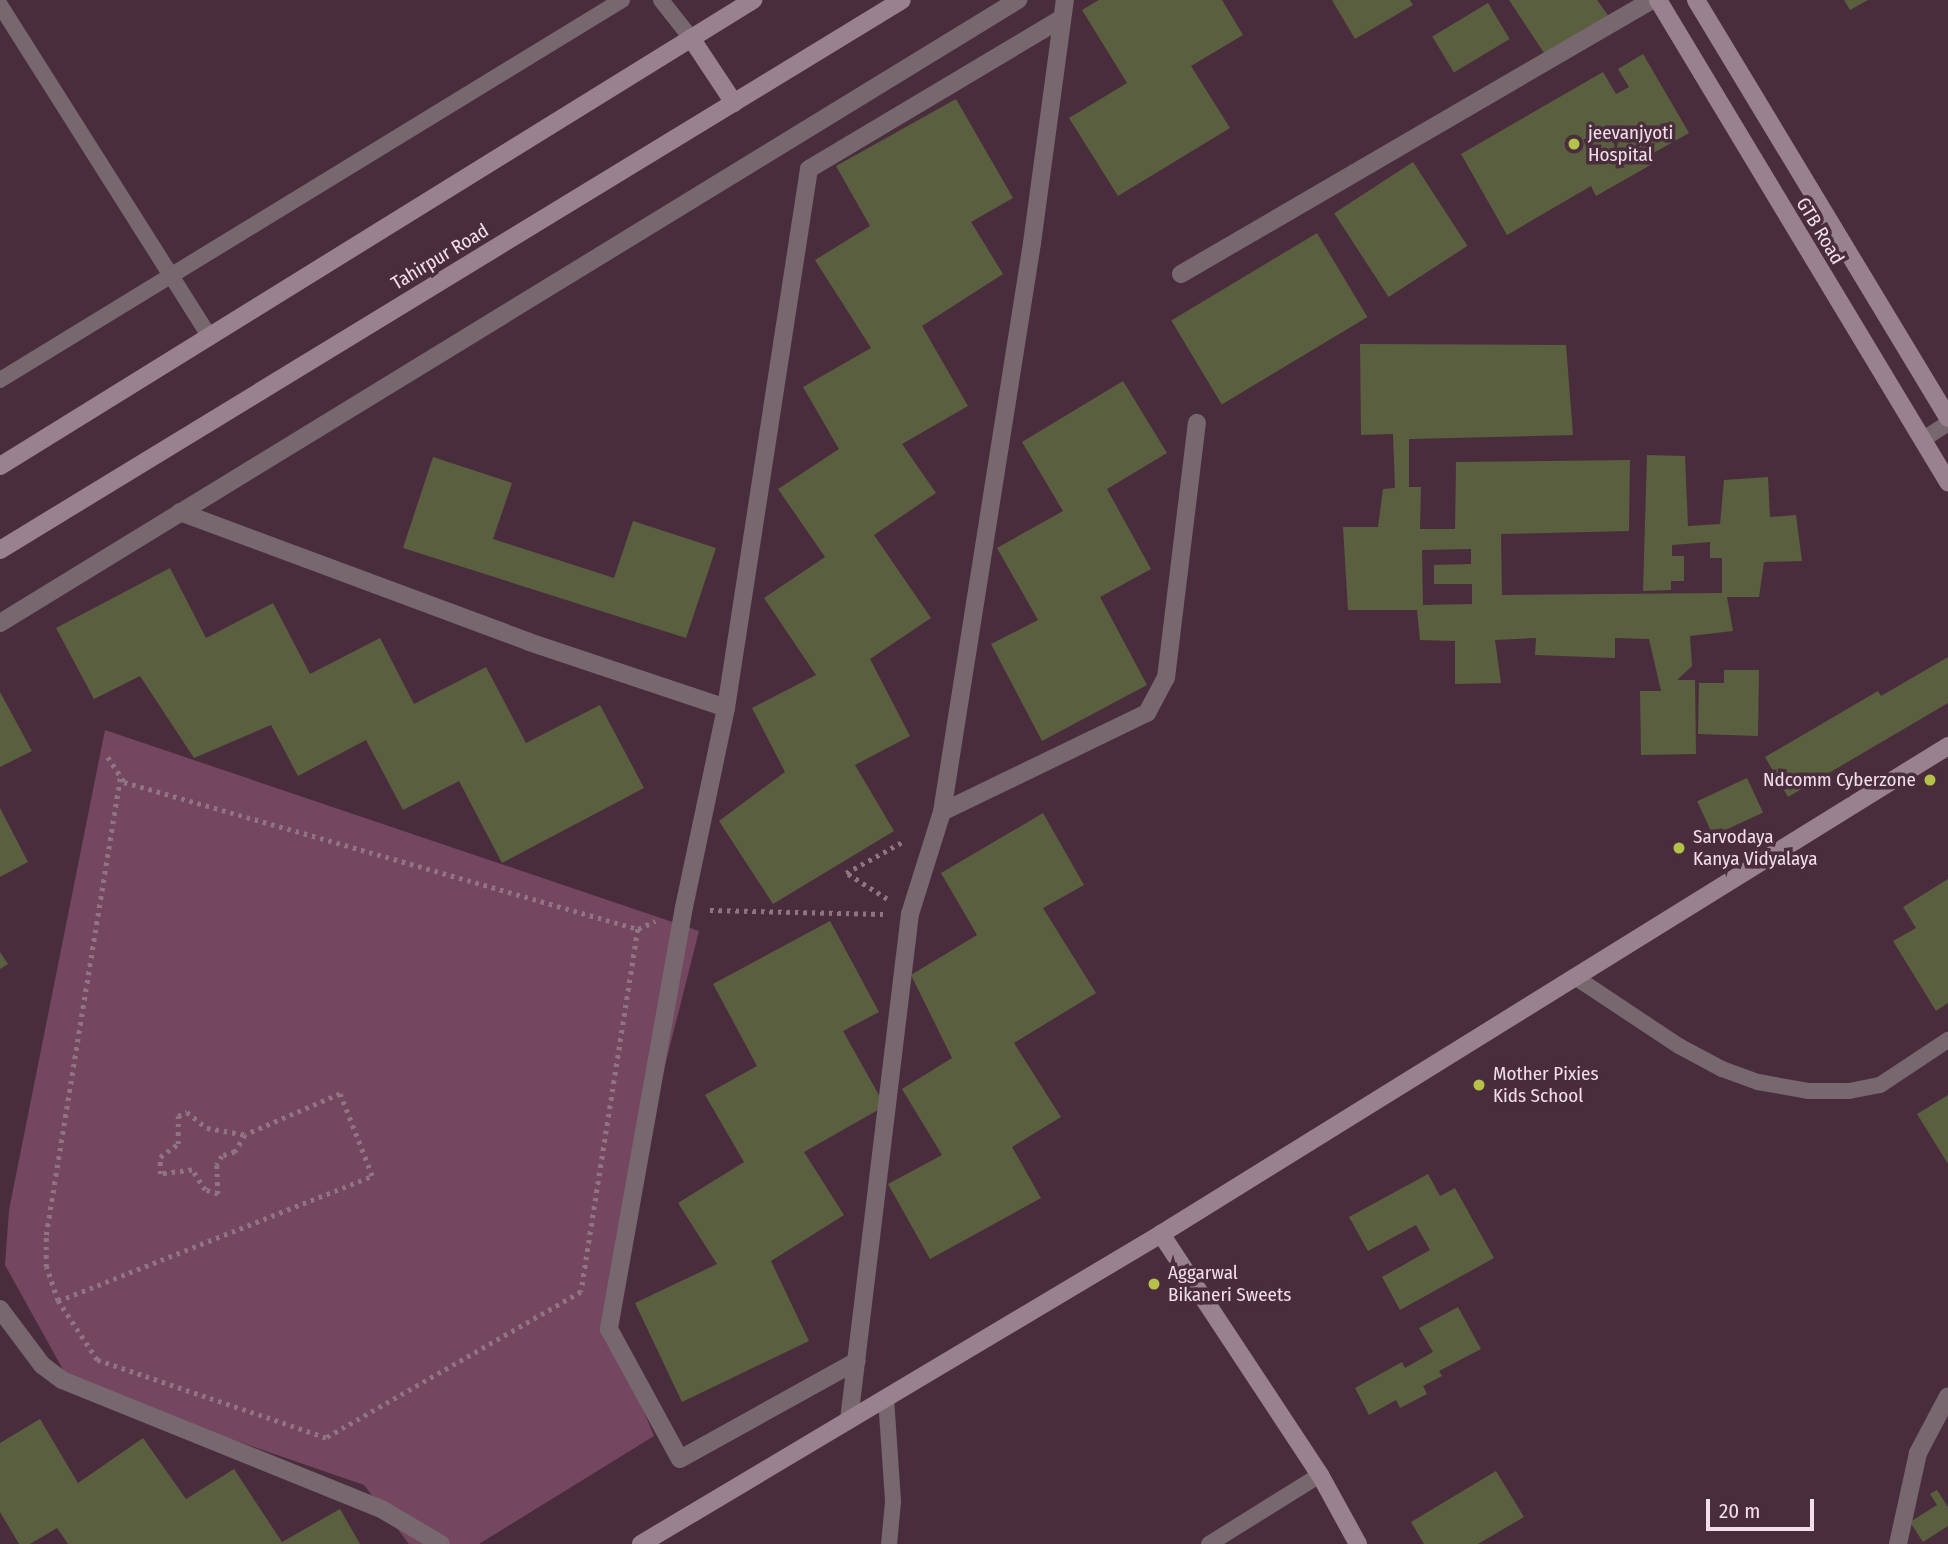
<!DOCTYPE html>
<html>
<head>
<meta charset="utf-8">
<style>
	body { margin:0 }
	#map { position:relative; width:1948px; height:1544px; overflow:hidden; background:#4a2d3c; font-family:"Fira Sans Condensed",sans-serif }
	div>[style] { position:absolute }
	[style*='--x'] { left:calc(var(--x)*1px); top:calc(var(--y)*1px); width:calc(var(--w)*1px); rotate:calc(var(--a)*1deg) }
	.green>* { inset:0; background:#74465f }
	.building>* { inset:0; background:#5a5f3f; transform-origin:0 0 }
	.path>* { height:4.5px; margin-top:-2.25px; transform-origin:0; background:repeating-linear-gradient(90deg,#8f7582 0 3.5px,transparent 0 8.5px) }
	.lane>* { height:16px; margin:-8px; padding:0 8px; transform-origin:8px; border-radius:8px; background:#77676f }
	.street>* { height:18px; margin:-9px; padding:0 9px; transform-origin:9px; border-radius:9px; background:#77676f }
	.secondary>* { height:18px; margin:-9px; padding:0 9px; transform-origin:9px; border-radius:9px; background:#99828e }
	.dots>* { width:19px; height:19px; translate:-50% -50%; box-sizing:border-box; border:4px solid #4a2d3c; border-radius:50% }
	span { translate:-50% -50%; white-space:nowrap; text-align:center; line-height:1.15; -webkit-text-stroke:7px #4a2d3c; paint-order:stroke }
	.poi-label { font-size:19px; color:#f3dfe9 }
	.left { translate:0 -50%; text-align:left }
	.right { translate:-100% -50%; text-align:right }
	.street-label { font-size:19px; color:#f3dfe9 }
	.scale { position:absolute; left:1706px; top:1499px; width:108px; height:32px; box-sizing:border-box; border:4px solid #f3dfe9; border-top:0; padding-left:9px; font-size:21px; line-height:24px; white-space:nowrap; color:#f3dfe9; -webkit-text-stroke:5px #4a2d3c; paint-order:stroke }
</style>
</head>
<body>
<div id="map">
	<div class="green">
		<div style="clip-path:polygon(105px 730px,699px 931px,603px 1311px,654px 1436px,479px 1544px,409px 1544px,364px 1485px,71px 1384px,5px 1265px,9px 1210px)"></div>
	</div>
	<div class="building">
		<div style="clip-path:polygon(1099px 0,1222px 0,1243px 35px,1191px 66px,1230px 128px,1118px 196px,1069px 118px,1127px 83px,1082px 10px)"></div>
		<div style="clip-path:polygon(1332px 0,1410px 0,1413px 5px,1355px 39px)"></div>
		<div style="clip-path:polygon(1509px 0,1597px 0,1610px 18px,1548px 59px)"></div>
		<div style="clip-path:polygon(1844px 0,1868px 0,1850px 10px)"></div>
		<div style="left:1488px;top:3px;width:42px;height:65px;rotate:59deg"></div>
		<div style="clip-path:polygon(1643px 54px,1689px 133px,1650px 155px,1654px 163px,1596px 196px,1591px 186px,1507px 235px,1461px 154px,1603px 72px,1616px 94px,1629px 87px,1618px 69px)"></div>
		<div style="clip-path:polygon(956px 99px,1013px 198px,971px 222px,1003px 274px,922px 326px,968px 406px,902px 444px,936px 493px,874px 535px,931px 618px,870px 659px,910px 736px,855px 765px,894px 831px,773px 904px,719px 821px,785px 772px,752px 708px,816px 675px,764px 598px,825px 557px,778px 489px,839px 449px,803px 387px,871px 348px,815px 260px,870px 226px,836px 166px)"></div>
		<div style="left:1413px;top:162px;width:100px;height:94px;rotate:57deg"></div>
		<div style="left:1317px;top:233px;width:98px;height:170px;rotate:59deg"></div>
		<div style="clip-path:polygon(evenodd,1360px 344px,1566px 345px,1573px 435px,1409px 439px,1409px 487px,1421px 487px,1420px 529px,1455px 529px,1456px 462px,1630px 460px,1629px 531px,1501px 534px,1502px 595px,1722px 593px,1722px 558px,1710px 558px,1710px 542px,1672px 545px,1672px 556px,1684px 556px,1684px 581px,1671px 581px,1671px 590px,1643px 591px,1647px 455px,1685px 456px,1688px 526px,1720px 524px,1724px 480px,1768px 477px,1770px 517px,1796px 515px,1802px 561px,1764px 562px,1759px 597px,1727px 597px,1733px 631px,1690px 636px,1692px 666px,1677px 680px,1695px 680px,1696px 754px,1641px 755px,1640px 691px,1661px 691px,1649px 639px,1615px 638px,1615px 658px,1535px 655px,1536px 638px,1495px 640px,1501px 683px,1455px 684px,1455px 641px,1420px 640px,1417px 610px,1348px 610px,1343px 527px,1378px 527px,1383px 489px,1395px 488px,1393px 434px,1361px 435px,1360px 344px,1471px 549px,1471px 564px,1434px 565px,1434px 584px,1472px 584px,1472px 604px,1423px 605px,1422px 550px,1471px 549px)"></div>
		<div style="clip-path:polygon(1123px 381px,1167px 453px,1107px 489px,1151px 569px,1100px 597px,1147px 685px,1042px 741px,991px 644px,1038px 620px,997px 548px,1063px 511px,1022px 442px)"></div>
		<div style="clip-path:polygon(433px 457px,512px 483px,493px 539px,614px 578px,633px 521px,716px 548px,686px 638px,403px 548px)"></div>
		<div style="clip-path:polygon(170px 568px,206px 638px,273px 603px,310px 674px,380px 638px,414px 704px,486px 667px,526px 743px,600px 705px,644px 788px,502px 863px,459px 781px,403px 810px,366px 740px,298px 776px,271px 725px,194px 758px,140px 676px,94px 699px,56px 628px)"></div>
		<div style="clip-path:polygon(1948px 657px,1948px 703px,1788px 797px,1765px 757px,1878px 691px,1881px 696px)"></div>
		<div style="clip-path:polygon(1724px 670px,1759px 670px,1758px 736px,1698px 734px,1699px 683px,1724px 683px)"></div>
		<div style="clip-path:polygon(0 692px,32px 751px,0 767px)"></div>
		<div style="left:1747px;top:778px;width:38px;height:55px;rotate:65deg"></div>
		<div style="clip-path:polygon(0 808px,28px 862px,0 877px)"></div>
		<div style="clip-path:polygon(1043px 813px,1084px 885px,1043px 908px,1096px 993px,1014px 1043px,1061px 1117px,1012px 1147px,1041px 1198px,930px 1259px,888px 1184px,942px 1155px,902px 1089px,952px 1058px,911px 975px,977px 935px,941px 873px)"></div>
		<div style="clip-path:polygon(1948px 879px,1948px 1003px,1936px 1011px,1893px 941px,1916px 928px,1903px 907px)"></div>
		<div style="clip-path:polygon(830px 921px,879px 1012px,843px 1031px,885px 1106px,804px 1152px,844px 1215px,771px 1261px,809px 1341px,682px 1402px,635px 1303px,717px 1264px,678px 1203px,744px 1162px,705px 1095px,757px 1066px,713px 984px)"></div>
		<div style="clip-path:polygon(0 952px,8px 964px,0 969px)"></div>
		<div style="clip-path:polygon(1948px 1095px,1948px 1164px,1917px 1114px)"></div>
		<div style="clip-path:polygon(1428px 1174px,1440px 1196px,1455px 1188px,1494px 1258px,1400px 1310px,1382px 1277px,1430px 1250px,1416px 1225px,1368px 1251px,1349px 1217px)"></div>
		<div style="clip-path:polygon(1458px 1307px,1481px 1349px,1439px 1371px,1442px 1376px,1423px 1386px,1427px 1394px,1400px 1408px,1396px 1400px,1369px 1415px,1355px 1388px,1402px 1362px,1405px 1368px,1433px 1352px,1419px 1328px)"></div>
		<div style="clip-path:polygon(40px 1419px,78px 1483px,143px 1438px,186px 1499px,234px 1469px,282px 1542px,340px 1509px,360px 1544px,68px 1544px,57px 1528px,30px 1544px,19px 1544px,0 1512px,0 1443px)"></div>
		<div style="clip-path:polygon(1496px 1471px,1524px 1517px,1478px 1544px,1424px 1544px,1411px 1522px)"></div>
		<div style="clip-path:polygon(1937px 1490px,1948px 1507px,1948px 1526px,1923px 1542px,1910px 1522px,1937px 1505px,1930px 1494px)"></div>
	</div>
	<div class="path">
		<div style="--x:108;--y:757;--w:30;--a:57"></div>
		<div style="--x:124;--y:782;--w:535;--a:15.96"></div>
		<div style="--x:638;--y:929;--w:367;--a:98.9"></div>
		<div style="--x:581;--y:1292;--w:294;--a:150.2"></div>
		<div style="--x:326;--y:1438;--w:242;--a:-161.2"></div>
		<div style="--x:97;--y:1360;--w:71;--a:-123.5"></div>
		<div style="--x:58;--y:1301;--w:338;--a:-21.7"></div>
		<div style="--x:372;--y:1176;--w:88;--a:-111.3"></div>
		<div style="--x:340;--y:1094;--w:103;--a:156.7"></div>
		<div style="--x:245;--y:1135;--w:20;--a:120"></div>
		<div style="--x:235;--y:1152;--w:14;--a:163"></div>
		<div style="--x:222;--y:1156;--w:10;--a:119"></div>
		<div style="--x:217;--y:1165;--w:29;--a:88"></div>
		<div style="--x:218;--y:1194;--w:14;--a:-163"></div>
		<div style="--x:205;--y:1190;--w:24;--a:-123"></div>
		<div style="--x:192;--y:1170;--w:32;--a:173"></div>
		<div style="--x:160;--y:1174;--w:17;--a:-90"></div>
		<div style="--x:160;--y:1157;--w:22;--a:-36"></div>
		<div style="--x:178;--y:1144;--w:28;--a:-90"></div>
		<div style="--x:178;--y:1116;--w:10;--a:-24"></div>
		<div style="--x:187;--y:1112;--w:26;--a:39"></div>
		<div style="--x:207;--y:1128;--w:39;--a:10"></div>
		<div style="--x:887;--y:899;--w:49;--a:-147.6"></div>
		<div style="--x:846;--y:873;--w:66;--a:-28.9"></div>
		<div style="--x:710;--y:910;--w:173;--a:1.3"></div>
		<div style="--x:638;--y:929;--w:19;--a:-25"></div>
		<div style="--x:58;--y:1301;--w:36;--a:-109"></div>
		<div style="--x:46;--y:1267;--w:32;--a:-90"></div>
		<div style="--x:46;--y:1235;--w:463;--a:-80.8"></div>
	</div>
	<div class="lane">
		<div style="--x:661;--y:0;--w:48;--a:51.7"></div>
		<div style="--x:0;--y:5;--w:393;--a:57.7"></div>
		<div style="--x:0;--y:380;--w:729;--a:-31.42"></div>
		<div style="--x:1922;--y:440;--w:31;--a:-33"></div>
		<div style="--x:1575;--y:977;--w:125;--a:33.6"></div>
		<div style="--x:1679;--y:1046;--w:49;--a:28.1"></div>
		<div style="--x:1722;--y:1069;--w:38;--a:20"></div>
		<div style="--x:1758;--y:1082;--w:52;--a:10"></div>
		<div style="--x:1809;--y:1091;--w:40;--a:0"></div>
		<div style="--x:1849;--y:1091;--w:32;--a:-11"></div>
		<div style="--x:1880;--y:1085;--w:82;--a:-33.5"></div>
		<div style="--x:886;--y:1398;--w:104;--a:86.1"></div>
		<div style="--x:893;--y:1502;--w:42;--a:95.4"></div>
		<div style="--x:1209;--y:1544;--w:131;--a:-31.9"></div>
	</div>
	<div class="street">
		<div style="--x:1181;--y:274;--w:545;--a:-30.19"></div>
		<div style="--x:180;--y:512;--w:372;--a:20.4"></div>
		<div style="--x:529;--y:642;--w:208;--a:18.5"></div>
		<div style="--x:726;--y:708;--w:203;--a:101.9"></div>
		<div style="--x:684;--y:907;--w:429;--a:100.1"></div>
		<div style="--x:609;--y:1329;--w:148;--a:61.4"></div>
		<div style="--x:680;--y:1459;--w:202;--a:-29"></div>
		<div style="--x:0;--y:623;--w:1194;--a:-31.47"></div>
		<div style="--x:726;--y:708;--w:545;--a:-81.25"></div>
		<div style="--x:809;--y:169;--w:293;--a:-30.8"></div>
		<div style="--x:942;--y:812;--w:228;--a:-25.8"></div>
		<div style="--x:1147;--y:713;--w:40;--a:-62"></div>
		<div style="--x:1166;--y:678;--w:257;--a:-83.1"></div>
		<div style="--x:0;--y:1309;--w:70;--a:53.1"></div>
		<div style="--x:42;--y:1365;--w:25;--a:37"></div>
		<div style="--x:62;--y:1380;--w:346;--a:22"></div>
		<div style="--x:383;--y:1510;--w:67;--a:30.4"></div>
		<div style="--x:849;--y:1420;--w:510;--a:-83.13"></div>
		<div style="--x:910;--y:914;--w:107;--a:-72.6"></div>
		<div style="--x:942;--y:812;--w:576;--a:-81.01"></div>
		<div style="--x:1032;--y:243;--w:245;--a:-82.3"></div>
		<div style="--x:1898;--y:1544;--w:93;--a:-77.6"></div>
		<div style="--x:1918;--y:1453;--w:64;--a:-62.2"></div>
	</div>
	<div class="secondary">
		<div style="--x:1658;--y:0;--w:563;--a:58.97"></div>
		<div style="--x:1696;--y:0;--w:488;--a:58.9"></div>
		<div style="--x:691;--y:38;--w:78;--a:56.5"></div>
		<div style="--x:0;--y:466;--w:886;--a:-31.75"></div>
		<div style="--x:0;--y:550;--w:1056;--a:-31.37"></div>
		<div style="--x:641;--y:1544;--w:605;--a:-30.8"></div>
		<div style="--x:1358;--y:1544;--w:79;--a:-118.8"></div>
		<div style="--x:1320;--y:1475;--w:289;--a:-123.4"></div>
		<div style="--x:1161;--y:1234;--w:926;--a:-31.8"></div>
	</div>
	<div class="dots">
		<div style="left:1574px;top:144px;background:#b5c24a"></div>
		<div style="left:1930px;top:780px;background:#b5c24a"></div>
		<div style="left:1679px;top:848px;background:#b5c24a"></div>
		<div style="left:1479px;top:1085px;background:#b5c24a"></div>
		<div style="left:1154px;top:1284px;background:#b5c24a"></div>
	</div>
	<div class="poi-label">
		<span class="left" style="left:1588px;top:144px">jeevanjyoti<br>Hospital</span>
		<span class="right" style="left:1916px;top:780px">Ndcomm Cyberzone</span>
		<span class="left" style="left:1693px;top:848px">Sarvodaya<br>Kanya Vidyalaya</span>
		<span class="left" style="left:1493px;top:1085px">Mother Pixies<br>Kids School</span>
		<span class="left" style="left:1168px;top:1284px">Aggarwal<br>Bikaneri Sweets</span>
	</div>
	<div class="street-label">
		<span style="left:1820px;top:231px;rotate:59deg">GTB Road</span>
		<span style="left:440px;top:257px;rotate:-31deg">Tahirpur Road</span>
	</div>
	<div class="scale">20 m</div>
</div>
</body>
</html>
